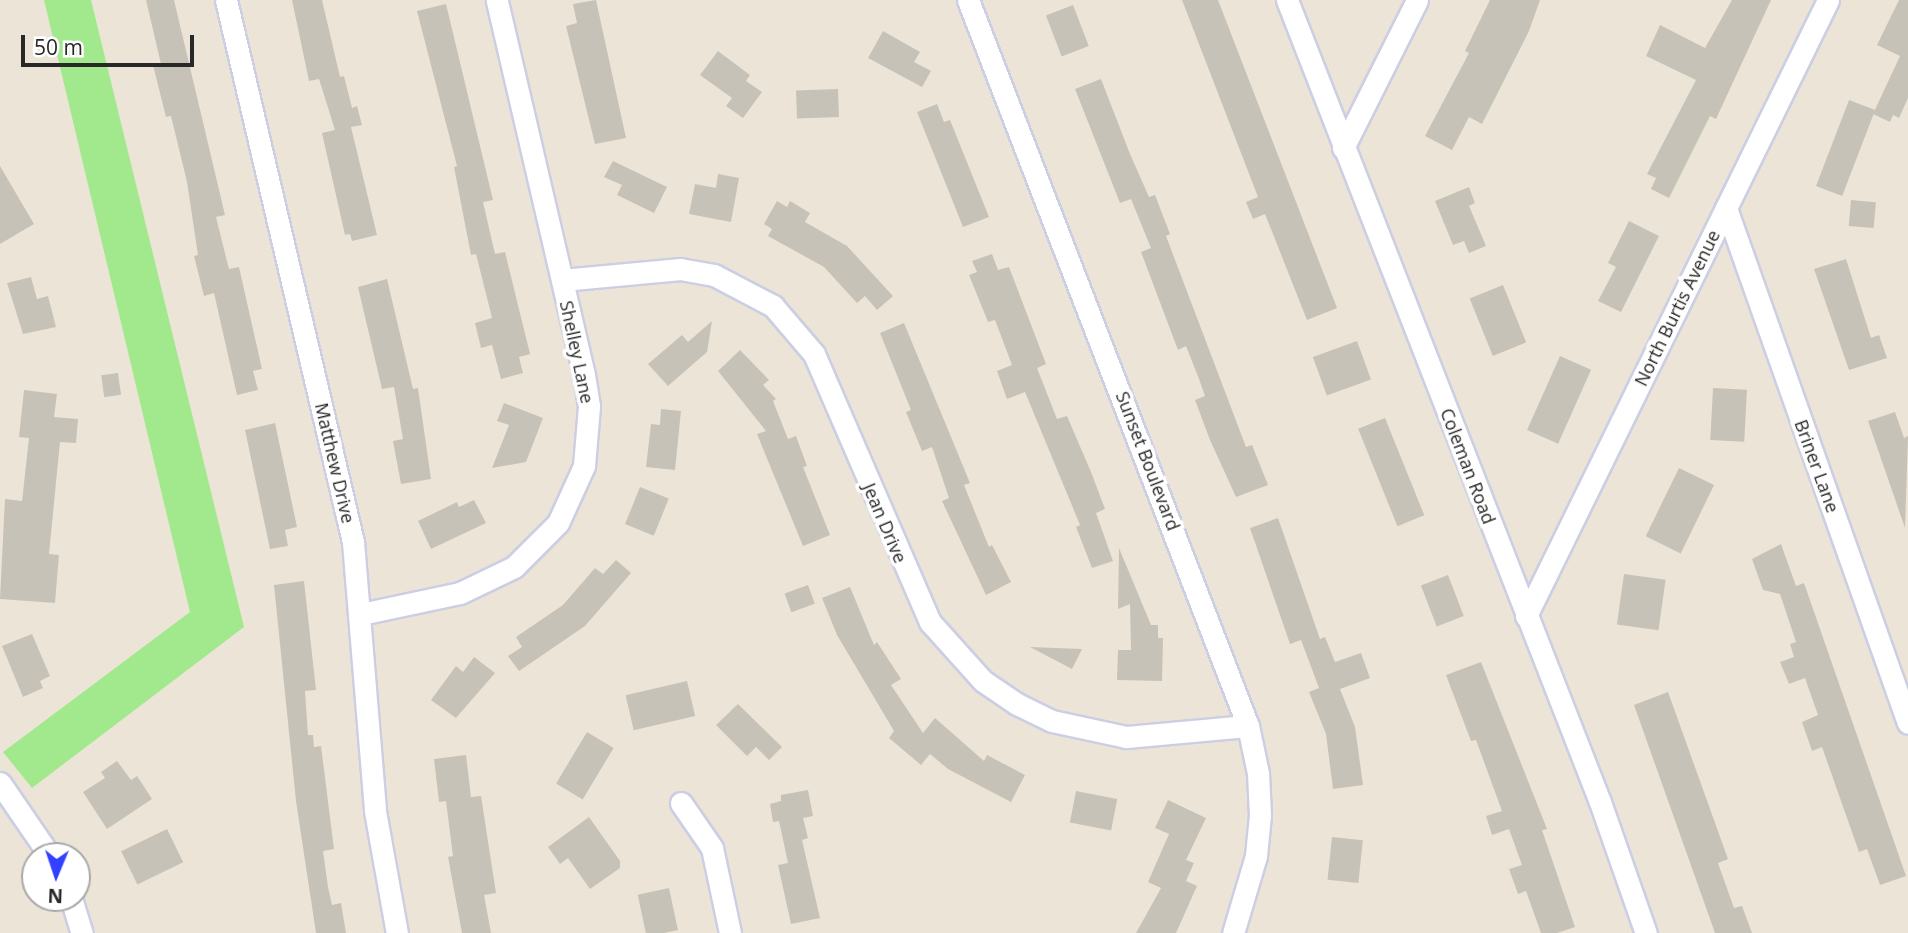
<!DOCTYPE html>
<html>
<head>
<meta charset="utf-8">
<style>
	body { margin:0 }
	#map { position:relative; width:1908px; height:933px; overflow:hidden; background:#ece5d7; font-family:"Open Sans",sans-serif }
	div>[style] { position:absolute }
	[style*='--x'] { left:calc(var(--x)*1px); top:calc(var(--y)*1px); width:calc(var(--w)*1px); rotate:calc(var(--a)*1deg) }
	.green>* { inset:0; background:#a2e98d }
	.building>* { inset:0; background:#c7c2b7; transform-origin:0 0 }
	.roads { filter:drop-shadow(2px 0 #cccee3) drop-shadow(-2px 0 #cccee3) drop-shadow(0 2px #cccee3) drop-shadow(0 -2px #cccee3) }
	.street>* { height:21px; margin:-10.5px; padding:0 10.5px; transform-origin:10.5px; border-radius:10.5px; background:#fff }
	span { translate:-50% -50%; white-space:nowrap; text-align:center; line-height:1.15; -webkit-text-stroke:7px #fff; paint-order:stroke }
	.street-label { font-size:18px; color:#282828 }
	.north { position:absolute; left:21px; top:842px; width:70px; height:70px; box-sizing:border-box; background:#fff; border:2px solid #a9a9a9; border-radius:50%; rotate:182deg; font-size:19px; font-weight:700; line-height:28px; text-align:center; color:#282828 }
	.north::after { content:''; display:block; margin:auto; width:24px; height:32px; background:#3141ff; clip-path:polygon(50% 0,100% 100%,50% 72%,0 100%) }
	.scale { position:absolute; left:21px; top:35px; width:173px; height:32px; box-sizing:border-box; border:4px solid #282828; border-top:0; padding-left:9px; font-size:21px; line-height:24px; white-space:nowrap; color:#282828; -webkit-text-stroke:5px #fff; paint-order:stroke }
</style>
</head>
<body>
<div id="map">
	<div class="green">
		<div style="clip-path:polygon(44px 0,91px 0,244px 627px,32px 788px,3px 752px,190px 612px)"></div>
	</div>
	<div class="building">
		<div style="clip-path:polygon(146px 0,174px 0,225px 215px,216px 217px,229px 269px,239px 267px,262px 369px,253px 371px,258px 390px,237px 395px,214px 293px,204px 296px,194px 256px,198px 255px,187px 182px,171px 116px,166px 117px,153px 65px,161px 64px)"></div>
		<div style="clip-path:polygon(292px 0,322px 0,340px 77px,344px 76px,352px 108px,357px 106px,362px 125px,351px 127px,377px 235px,352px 241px,350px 234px,345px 235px,322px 133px,335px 130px,319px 79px,309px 81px)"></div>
		<div style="clip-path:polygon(596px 0,626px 138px,595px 144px,566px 26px,577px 23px,573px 4px)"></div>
		<div style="clip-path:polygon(1182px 0,1218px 0,1337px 308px,1307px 320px,1265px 214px,1253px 219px,1246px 202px,1258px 197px)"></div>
		<div style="clip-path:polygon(1490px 0,1540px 0,1529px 31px,1482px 124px,1469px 117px,1452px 150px,1425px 136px,1469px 53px,1465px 51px)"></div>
		<div style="clip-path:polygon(1732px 0,1771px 0,1716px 119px,1710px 116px,1669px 198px,1651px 189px,1656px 178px,1647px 174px,1696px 80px,1646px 56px,1660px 25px,1705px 48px)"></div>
		<div style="clip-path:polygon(1899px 0,1908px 0,1908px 98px,1899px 118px,1893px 115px,1890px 122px,1873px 114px,1900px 56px,1877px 45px)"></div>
		<div style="clip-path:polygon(446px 4px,493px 200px,483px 202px,495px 254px,505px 252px,530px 354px,519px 357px,523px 373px,501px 379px,492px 345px,481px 348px,475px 323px,492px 318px,476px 254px,471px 255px,454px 167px,457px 166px,417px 11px)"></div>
		<div style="left:1073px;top:5px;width:44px;height:29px;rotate:69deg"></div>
		<div style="clip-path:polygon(883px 31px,920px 52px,914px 62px,931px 71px,922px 87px,868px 58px)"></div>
		<div style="clip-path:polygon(718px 51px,750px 75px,746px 81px,762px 92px,743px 118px,726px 106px,732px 98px,700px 75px)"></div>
		<div style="clip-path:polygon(1101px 79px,1130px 154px,1149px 197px,1155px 195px,1170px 234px,1166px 236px,1246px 447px,1252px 445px,1268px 485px,1236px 497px,1210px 440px,1195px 400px,1205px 396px,1199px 379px,1186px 346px,1178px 350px,1141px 252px,1151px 248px,1131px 199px,1120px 203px,1075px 89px)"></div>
		<div style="left:838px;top:89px;width:28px;height:42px;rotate:88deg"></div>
		<div style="left:1849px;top:100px;width:28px;height:92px;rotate:21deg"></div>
		<div style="clip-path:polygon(937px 104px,944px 122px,950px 120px,989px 217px,963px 227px,917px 112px)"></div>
		<div style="clip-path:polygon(613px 161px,667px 187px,654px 213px,617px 195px,622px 185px,604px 177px)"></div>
		<div style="clip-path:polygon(0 166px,34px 224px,0 244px)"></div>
		<div style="clip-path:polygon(718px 174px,739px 178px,731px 222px,689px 214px,695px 184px,716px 188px)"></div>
		<div style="clip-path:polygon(1469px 187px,1475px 203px,1469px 206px,1486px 246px,1469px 253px,1464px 241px,1453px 245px,1435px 201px)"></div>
		<div style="left:1851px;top:200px;width:25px;height:26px;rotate:5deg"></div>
		<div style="clip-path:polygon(777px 201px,787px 207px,790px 201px,810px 213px,805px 222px,847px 246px,893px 296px,877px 310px,865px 296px,857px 303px,824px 267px,768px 236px,772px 229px,764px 224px)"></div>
		<div style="clip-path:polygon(1629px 221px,1659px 236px,1621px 312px,1598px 301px,1616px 267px,1608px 263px)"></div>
		<div style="clip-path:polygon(992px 254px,998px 270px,1009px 267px,1046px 364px,1037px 368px,1057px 419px,1067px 416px,1091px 472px,1105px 509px,1096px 513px,1113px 561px,1092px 568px,1076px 527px,1080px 525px,1025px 392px,1007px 399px,997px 371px,1012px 365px,995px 320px,988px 322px,969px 275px,977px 272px,972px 261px)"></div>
		<div style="clip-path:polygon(1846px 259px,1871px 338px,1879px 335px,1887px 358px,1849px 370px,1814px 269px)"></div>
		<div style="clip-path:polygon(31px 277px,37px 299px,48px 296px,56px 327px,23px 334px,7px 283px)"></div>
		<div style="clip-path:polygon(387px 279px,413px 389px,418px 388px,431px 479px,401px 484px,393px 441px,403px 439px,394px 387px,382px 389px,358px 287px)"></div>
		<div style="left:1503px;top:285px;width:62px;height:36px;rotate:68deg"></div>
		<div style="clip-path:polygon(712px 321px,707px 352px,668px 386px,648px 364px,682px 335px,688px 342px)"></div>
		<div style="clip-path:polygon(904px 323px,970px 483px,964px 485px,989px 547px,992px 545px,1011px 582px,986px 595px,942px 501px,949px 498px,932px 447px,922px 451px,906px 412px,911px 410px,880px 333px)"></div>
		<div style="left:1357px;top:341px;width:41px;height:47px;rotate:70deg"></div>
		<div style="clip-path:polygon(740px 350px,769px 380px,763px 385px,776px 399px,773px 401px,788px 439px,796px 436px,807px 466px,803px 467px,830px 535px,803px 546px,757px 434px,766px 431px,718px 371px)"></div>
		<div style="left:1560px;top:356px;width:34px;height:81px;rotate:24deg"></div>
		<div style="left:118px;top:373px;width:22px;height:17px;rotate:82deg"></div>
		<div style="left:1713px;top:388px;width:34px;height:52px;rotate:3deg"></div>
		<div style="clip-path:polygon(24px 390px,57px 394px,54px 417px,78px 419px,76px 443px,60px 442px,49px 554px,59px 555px,55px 603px,0 599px,5px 499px,22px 501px,29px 438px,19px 437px)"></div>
		<div style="clip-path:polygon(504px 403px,543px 418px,526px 462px,492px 468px,509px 425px,497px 421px)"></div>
		<div style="clip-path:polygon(661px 409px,681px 411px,675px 470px,646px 467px,651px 424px,660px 425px)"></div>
		<div style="clip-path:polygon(1895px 412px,1904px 438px,1908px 436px,1905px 528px,1868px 421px)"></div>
		<div style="left:1385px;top:418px;width:105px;height:29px;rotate:68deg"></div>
		<div style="clip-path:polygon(275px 423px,297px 527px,285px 530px,288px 546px,270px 549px,245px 430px)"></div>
		<div style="left:1679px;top:468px;width:39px;height:76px;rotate:26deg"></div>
		<div style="left:640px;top:487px;width:31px;height:40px;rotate:22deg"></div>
		<div style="clip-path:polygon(474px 500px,486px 523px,431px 549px,418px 521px,457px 502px,459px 507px)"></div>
		<div style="clip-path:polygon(1278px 518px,1320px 639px,1325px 637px,1335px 662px,1361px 653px,1370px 678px,1340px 689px,1355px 727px,1363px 785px,1333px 789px,1326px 734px,1309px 692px,1319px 688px,1301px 640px,1290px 644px,1250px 528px)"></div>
		<div style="clip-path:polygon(1781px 544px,1796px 586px,1804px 583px,1906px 876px,1880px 885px,1867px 849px,1859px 852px,1822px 747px,1812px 751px,1802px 722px,1818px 715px,1805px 678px,1789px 684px,1780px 662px,1794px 657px,1790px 644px,1796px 642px,1780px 594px,1763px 590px,1752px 559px)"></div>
		<div style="clip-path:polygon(1119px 548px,1151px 625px,1158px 625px,1158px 638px,1163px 638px,1162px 681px,1117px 680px,1118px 650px,1131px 650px,1130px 604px,1118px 609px)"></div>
		<div style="clip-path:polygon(616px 560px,631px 573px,585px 626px,519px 671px,508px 656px,522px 647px,516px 637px,563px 605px,595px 568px,603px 574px)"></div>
		<div style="left:1624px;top:574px;width:42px;height:51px;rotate:8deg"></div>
		<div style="left:1448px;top:575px;width:44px;height:29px;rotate:69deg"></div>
		<div style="clip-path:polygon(304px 581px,316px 690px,305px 691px,308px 735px,313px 735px,314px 747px,321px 746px,334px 849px,323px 851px,328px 887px,332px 905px,341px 903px,346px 933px,316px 933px,296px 801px,274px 585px)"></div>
		<div style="left:808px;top:585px;width:20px;height:25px;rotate:70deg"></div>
		<div style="clip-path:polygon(850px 587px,874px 645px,877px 642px,901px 679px,891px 685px,923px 733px,935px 718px,984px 761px,987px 755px,1025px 775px,1011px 802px,948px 769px,930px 754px,921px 765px,889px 738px,894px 731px,837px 635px,822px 598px)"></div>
		<div style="clip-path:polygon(32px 634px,50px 676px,40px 681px,43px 688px,23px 697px,2px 646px)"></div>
		<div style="clip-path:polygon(1030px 647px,1082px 649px,1072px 669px)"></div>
		<div style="clip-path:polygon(474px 657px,495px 673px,456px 718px,431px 700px,456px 666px,463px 672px)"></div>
		<div style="clip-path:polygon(1481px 662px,1547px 829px,1542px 830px,1575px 927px,1557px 933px,1541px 933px,1526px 891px,1518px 894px,1509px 869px,1522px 865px,1509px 829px,1492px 835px,1486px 816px,1502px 811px,1476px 740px,1471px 741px,1446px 675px)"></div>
		<div style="left:687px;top:681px;width:36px;height:63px;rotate:77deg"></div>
		<div style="clip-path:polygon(1668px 692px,1728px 859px,1718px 863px,1734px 908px,1742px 906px,1752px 933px,1715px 933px,1634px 705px)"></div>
		<div style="clip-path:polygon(738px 704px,782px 747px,769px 760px,756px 747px,747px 756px,716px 725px)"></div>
		<div style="left:587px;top:732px;width:31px;height:60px;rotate:31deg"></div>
		<div style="clip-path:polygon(466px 755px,471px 797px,481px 796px,496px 893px,484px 895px,491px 933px,462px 933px,448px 857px,453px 856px,446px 801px,439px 802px,434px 759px)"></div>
		<div style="clip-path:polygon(117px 761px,131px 780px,137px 776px,152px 799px,107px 829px,83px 792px,105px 778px,101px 772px)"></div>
		<div style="clip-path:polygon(808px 790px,813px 816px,803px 818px,808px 838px,802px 840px,820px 918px,791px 924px,778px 865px,788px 863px,779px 821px,773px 822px,770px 804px,781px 801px,781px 795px)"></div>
		<div style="left:1076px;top:791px;width:42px;height:32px;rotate:11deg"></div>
		<div style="clip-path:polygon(1168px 800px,1206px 818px,1186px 860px,1194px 863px,1186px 881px,1197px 886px,1176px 933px,1136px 933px,1161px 888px,1148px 882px,1169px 834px,1155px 828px)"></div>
		<div style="clip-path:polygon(589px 817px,620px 861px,620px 868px,590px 889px,568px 858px,560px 864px,548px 847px)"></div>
		<div style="left:167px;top:829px;width:37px;height:51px;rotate:64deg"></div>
		<div style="left:1332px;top:837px;width:31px;height:43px;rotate:6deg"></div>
		<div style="left:669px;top:888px;width:43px;height:32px;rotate:78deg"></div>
	</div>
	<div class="roads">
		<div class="street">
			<div style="--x:226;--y:0;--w:557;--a:76.81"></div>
			<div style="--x:353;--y:542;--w:270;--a:85.3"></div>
			<div style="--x:375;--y:811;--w:124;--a:79.8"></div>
			<div style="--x:968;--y:0;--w:778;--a:68.91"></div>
			<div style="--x:1248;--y:726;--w:48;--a:78"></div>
			<div style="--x:1258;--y:773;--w:42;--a:87.3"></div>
			<div style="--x:1260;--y:815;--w:41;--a:95.6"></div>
			<div style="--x:1256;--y:856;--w:80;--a:106.6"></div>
			<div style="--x:1287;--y:0;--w:861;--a:68.68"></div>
			<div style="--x:1600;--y:802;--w:139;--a:70.7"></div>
			<div style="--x:1343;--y:148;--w:165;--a:-63.4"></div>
			<div style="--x:1726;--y:208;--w:546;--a:70.54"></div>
			<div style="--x:562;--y:280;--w:119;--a:-5.3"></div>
			<div style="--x:680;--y:269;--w:35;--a:10"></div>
			<div style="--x:714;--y:275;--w:67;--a:27.7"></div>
			<div style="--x:773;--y:306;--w:63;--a:49.5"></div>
			<div style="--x:814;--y:354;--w:292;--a:66.6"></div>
			<div style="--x:930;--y:622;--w:79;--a:48.1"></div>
			<div style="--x:983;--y:681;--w:41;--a:34.1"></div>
			<div style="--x:1017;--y:704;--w:39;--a:26"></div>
			<div style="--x:1052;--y:721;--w:76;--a:12.2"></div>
			<div style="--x:1126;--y:737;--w:122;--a:-5.2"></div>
			<div style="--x:361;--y:614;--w:101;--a:-12"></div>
			<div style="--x:460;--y:593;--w:60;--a:-25.7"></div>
			<div style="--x:514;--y:567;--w:62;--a:-45"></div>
			<div style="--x:558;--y:523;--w:63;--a:-65.5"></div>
			<div style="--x:584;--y:466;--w:60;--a:-85.2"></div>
			<div style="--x:589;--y:406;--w:31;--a:-99"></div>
			<div style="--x:584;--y:375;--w:385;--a:-103.1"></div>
			<div style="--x:1526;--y:616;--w:686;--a:-63.88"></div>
			<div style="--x:0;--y:783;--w:88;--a:55.6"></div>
			<div style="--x:681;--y:803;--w:55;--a:55.4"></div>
			<div style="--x:712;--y:848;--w:87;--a:78"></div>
			<div style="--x:71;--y:898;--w:37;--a:73"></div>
		</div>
	</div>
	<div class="street-label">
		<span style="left:1677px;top:308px;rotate:-64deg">North Burtis Avenue</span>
		<span style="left:577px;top:352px;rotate:78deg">Shelley Lane</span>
		<span style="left:1148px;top:461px;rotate:69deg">Sunset Boulevard</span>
		<span style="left:335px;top:463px;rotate:77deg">Matthew Drive</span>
		<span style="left:1468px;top:466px;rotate:69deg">Coleman Road</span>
		<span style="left:1817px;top:466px;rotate:70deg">Briner Lane</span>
		<span style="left:885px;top:523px;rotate:67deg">Jean Drive</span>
	</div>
	<div class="north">N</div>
	<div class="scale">50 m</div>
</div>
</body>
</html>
